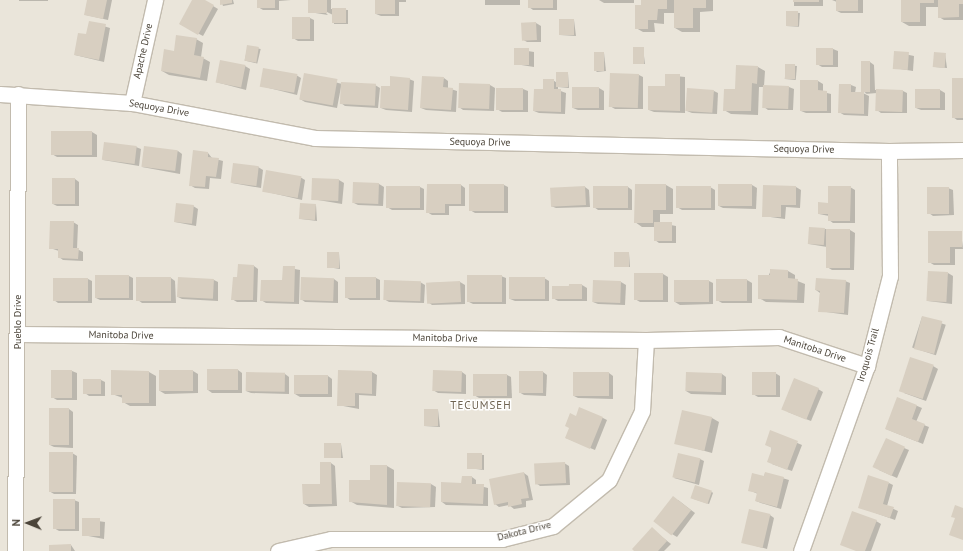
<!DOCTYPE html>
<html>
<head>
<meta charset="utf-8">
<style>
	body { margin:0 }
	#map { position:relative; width:963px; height:551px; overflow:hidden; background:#f6f3ec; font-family:"PT Sans",sans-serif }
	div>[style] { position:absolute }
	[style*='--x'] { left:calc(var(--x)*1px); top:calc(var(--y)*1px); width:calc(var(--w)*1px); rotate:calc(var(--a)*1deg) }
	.residential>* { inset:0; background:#eae5da; transform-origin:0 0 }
	.shadow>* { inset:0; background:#0003; transform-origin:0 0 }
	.building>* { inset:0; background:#d8cfc1; transform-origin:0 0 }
	.roads { filter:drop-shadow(1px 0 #c2bbae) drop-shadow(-1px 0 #c2bbae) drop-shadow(0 1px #c2bbae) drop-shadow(0 -1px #c2bbae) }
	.minor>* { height:15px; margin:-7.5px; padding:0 7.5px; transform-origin:7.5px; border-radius:7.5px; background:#fff }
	span { translate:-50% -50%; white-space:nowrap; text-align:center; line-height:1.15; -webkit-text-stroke:3px #fff; paint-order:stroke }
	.street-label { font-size:10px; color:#4b4439 }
	.neighbourhood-label { font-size:11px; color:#6e6250; letter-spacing:1px }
	.north { position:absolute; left:8px; top:503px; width:40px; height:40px; -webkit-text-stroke:3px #fff; paint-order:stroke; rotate:271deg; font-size:11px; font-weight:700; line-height:16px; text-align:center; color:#4b4439 }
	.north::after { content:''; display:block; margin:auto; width:14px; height:18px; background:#4b4439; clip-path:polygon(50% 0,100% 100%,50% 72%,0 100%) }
</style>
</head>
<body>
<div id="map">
	<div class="residential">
		<div style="left:0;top:0;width:963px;height:551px"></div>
	</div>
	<div class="shadow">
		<div style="left:19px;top:0;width:29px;height:1px"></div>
		<div style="clip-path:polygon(88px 0,112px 0,108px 20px,86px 15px)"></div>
		<div style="clip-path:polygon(194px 0,203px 0,218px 9px,203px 36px,180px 24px)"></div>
		<div style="clip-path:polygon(221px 0,233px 0,234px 4px,223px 6px)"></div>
		<div style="clip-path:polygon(258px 0,291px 0,279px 1px,279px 10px,263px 10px,258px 7px)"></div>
		<div style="clip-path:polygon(309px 0,331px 0,331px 9px,348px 10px,348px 24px,334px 24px,333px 15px,323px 10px,328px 15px,309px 12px)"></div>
		<div style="clip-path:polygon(376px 0,406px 0,406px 2px,399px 2px,399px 16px,381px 16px,376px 14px)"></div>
		<div style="left:485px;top:0;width:35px;height:5px"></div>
		<div style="clip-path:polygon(529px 0,557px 0,557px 10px,533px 10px,529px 7px)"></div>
		<div style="clip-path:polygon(599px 0,634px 0,634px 3px,604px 3px)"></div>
		<div style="clip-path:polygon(642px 0,713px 0,713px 11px,700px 12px,700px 32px,682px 32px,675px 28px,675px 13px,664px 13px,664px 24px,654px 23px,655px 32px,643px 32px,636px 28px)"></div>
		<div style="left:794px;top:0;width:29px;height:6px"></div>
		<div style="clip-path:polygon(832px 0,863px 0,863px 13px,841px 13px,837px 11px,837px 2px)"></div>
		<div style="clip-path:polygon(902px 0,963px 0,963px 20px,944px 20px,939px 17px,939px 7px,926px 7px,926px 26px,909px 26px,902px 22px)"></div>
		<div style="left:787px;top:12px;width:13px;height:14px;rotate:4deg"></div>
		<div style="clip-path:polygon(310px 18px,314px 20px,314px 41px,298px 41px,293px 38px)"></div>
		<div style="clip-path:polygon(574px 20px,576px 36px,560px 35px)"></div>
		<div style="clip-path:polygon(90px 22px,110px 28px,104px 62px,75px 55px,87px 36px)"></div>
		<div style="clip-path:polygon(536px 23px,541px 26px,541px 42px,527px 42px,522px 39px,522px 24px)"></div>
		<div style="clip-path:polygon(196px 39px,203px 43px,201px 57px,210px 62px,207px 81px,169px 75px,162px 71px,174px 52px)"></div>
		<div style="left:248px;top:46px;width:13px;height:15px;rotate:13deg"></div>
		<div style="clip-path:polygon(643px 48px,645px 64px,636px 64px,634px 63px)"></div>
		<div style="clip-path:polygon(515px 49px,534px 52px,534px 67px,515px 64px)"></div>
		<div style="clip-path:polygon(817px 49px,833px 49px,838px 51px,838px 67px,822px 67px,817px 64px)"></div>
		<div style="clip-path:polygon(895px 52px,914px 56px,913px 71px,894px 68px)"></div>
		<div style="clip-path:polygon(604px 53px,606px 71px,597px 72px,595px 70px)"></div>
		<div style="clip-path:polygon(945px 54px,947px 68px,935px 67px)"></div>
		<div style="clip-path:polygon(870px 62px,874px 65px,875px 90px,903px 91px,907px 93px,907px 113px,881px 113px,877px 110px,877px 93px,865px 94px,869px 96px,868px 116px,844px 115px,839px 112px,840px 85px,851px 85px,856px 87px,855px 93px,867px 94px,863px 91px)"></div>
		<div style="left:786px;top:65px;width:11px;height:14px;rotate:5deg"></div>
		<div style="clip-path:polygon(245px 66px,250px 69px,246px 90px,216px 82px)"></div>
		<div style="clip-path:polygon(758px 67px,765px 71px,764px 86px,789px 87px,794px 89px,793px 110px,768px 110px,764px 107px,764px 87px,759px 87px,758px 115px,731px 114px,724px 110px,736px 90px)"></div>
		<div style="clip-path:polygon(568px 73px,569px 88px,558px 87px,558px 90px,566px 93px,565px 114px,539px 113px,534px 111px,553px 80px,557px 83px)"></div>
		<div style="clip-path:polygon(305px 74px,342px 84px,375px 85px,380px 88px,378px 108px,345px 106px,341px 103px,341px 87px,337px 108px,305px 102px,300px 99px)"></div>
		<div style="clip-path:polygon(296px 75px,301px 78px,297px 95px,261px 86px)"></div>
		<div style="clip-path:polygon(639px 75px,643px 77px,643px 109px,615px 109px,610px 106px)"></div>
		<div style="clip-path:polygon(666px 75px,685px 77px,685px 113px,654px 112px,649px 110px,666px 87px)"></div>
		<div style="clip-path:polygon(444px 78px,448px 81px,448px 88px,457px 91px,456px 112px,426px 110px,421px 108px)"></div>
		<div style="clip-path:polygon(409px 79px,414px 81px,412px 112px,386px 110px,381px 108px,391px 87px)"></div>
		<div style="clip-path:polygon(963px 79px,963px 120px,957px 120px,953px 117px)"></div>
		<div style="clip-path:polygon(818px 81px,823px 84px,823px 92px,831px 94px,831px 113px,806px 113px,801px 111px)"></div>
		<div style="clip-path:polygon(460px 84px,490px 85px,495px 88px,494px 111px,463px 110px,459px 107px)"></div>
		<div style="clip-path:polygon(599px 88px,604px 91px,604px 110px,578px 110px,573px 108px)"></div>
		<div style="clip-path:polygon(523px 89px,528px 91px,528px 112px,502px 112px,497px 109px)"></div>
		<div style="clip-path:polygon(916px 90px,940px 90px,945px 93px,945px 110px,921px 110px,916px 108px)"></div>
		<div style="clip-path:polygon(714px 91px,718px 93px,717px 114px,692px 113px,687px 111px)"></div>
		<div style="clip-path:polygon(52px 132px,92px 132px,97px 135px,97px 157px,57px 157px,52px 154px)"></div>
		<div style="clip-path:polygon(136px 147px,141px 149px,139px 166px,103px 160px)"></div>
		<div style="clip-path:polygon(178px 151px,182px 154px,180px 174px,142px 167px)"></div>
		<div style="clip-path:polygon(208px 153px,212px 158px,223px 161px,221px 179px,210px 178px,209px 189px,195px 188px,190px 185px)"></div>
		<div style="clip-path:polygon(258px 167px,263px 170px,261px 188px,232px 183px)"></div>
		<div style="clip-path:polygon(300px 177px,305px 180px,302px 200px,263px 191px)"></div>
		<div style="clip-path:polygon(75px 179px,79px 182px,79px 206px,57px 206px,53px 204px)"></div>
		<div style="clip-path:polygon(313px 179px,339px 180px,344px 183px,342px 204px,312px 199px)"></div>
		<div style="clip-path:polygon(354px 183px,379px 184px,384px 187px,383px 206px,358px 205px,354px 203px)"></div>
		<div style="clip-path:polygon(461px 185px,465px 188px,465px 206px,449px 206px,449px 215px,432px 215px,427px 212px)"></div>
		<div style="clip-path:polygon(504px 185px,508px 187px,508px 213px,475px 213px,470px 210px)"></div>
		<div style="clip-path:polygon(636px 185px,666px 185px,673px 189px,673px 214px,660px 214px,660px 223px,676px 226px,676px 243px,659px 243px,655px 240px,655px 227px,642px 227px,635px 222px)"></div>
		<div style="clip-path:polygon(752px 185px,757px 188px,756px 209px,723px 208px,719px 206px)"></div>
		<div style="clip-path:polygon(764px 186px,796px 187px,801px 190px,800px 208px,786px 207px,785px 219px,763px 216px)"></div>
		<div style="clip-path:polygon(420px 187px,424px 189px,424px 210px,392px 210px,387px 207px)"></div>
		<div style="clip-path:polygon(585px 187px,589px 190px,590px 207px,556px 208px,551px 206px)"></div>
		<div style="clip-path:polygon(628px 187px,632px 190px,632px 210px,598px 210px,594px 207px)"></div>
		<div style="clip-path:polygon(710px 187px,715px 190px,715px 210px,682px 210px,677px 207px)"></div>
		<div style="clip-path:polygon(850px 187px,855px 190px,855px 223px,833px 223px,829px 220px,829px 216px,819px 214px)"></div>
		<div style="clip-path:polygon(948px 188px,953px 190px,954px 215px,933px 216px,929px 213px)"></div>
		<div style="clip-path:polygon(316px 205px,317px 221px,301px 219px)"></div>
		<div style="clip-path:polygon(193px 206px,198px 209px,196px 226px,175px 222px)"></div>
		<div style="clip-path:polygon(73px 222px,78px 225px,77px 249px,83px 252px,83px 261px,63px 260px,59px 257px,59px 251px,50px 248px)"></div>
		<div style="clip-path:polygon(825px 229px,850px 230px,855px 233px,854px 270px,832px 270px,827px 267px,827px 247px,809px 244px)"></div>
		<div style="clip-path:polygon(961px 232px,963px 249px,955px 249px,955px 265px,934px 265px,929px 262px)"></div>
		<div style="clip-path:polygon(339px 253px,340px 269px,327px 267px)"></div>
		<div style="clip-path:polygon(629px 253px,630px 267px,615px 266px)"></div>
		<div style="clip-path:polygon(254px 266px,258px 269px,257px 302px,237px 302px,232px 299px,238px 278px)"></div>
		<div style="clip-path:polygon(284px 267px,300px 270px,299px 304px,266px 303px,261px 300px,283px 281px)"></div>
		<div style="clip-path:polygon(771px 270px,788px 271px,795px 275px,795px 280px,805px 284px,804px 303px,766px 302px,759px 298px)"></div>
		<div style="clip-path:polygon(948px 273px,953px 276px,952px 304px,928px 301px)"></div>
		<div style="clip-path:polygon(635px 274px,663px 274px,668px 277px,668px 302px,640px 302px,635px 299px)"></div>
		<div style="clip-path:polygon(129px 276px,133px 278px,133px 300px,100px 300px,96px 298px)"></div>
		<div style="clip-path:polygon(501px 276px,506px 278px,506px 304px,473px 304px,469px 302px)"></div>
		<div style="clip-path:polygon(171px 278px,175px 281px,176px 303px,142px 303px,138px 300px)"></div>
		<div style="clip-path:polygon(376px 278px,380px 280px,380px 300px,350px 300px,346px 297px)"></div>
		<div style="clip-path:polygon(544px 278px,549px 281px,549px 301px,515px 301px,510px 299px)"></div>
		<div style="clip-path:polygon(88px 279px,92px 281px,92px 303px,58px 303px,54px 300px)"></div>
		<div style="clip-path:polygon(334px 279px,338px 282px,338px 303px,305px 302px,301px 299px)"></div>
		<div style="clip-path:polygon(214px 280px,218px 282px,218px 301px,182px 299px,178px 297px)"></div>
		<div style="clip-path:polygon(717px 280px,747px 280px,752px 283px,752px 303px,722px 303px,717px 300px)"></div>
		<div style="clip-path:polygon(709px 281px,713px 283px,713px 304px,680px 305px,675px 302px)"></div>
		<div style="clip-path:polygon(845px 281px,850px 283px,848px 315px,819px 311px,820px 293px,816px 290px)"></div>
		<div style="clip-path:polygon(420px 282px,425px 285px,424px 303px,389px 302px,384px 299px)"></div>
		<div style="clip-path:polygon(460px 282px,465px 285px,465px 304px,432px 305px,428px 302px,428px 283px)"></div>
		<div style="clip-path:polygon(621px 282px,626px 285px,625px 305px,598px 304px,593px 302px)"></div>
		<div style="clip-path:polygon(582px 285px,587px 288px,587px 301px,558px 301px,553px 298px,553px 287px)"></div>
		<div style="left:922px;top:317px;width:25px;height:32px;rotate:18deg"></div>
		<div style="clip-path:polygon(933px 366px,938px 369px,926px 401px,904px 393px)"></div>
		<div style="clip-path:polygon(238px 370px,242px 373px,242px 393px,212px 393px,208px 390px)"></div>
		<div style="clip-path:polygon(72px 371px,77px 373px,77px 400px,57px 400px,52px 397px)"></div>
		<div style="clip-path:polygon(112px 371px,149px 372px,156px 376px,156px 406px,130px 406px,123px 402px,123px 398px,112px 394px)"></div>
		<div style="clip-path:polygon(193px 371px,198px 374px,198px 393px,165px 394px,160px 391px)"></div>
		<div style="clip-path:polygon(339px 371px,372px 372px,377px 375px,376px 396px,359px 395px,359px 409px,338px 405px)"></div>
		<div style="clip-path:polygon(462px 372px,466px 375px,466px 394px,438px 393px,433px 390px)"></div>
		<div style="clip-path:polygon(543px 372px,547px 375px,546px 396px,524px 395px,519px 392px)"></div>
		<div style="clip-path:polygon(609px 373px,613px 376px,613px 399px,578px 398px,574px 396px)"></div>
		<div style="clip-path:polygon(775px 373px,780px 376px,780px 397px,758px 397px,753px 394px)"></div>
		<div style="clip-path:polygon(285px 374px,289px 377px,289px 394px,251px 393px,246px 391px)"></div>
		<div style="clip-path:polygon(722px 374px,726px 377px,726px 395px,691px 394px,686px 391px)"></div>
		<div style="clip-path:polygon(507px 375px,511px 377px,512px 398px,479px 398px,474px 395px)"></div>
		<div style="clip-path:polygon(328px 376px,332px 379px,332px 397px,300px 397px,295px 394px)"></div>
		<div style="clip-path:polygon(101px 380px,105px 382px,105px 396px,89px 396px,85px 393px)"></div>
		<div style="clip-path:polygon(818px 389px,823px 392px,811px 421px,788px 412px)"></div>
		<div style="clip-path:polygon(898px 398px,922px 408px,916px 422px,929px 427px,923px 444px,886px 429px)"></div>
		<div style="clip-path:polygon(69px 409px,73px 412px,73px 448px,54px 447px,50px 445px)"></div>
		<div style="clip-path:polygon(438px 410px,440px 427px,424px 426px)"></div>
		<div style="clip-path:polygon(576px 417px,603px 418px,607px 420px,595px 450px,566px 438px)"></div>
		<div style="clip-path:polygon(712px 418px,719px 422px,712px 453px,676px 443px)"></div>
		<div style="clip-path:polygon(771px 432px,802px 445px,792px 471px,772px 464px)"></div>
		<div style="clip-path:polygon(341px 444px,343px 458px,325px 458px)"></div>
		<div style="clip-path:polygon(904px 448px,909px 450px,897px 478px,879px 470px)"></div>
		<div style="clip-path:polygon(72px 453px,77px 456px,76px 494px,54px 494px,49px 491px)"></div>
		<div style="clip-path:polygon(468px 454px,484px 455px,484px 470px,468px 468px)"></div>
		<div style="clip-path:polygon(700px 459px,704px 461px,699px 485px,674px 478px)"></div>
		<div style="clip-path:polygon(331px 463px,335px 466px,337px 506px,309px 507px,304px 504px,321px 485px)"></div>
		<div style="clip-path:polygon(564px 463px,569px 466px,570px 485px,540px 486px,536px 483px)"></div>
		<div style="clip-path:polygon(387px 466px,394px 470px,394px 508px,357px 505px,350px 501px)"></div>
		<div style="clip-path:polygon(524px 473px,528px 476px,533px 500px,526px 501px,526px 507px,514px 509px,509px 505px,499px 507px,495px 504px)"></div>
		<div style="clip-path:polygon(765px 473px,789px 480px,781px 509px,761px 503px,756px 501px,758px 494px,749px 490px,764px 477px)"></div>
		<div style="clip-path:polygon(472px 477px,476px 480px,476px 485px,488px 488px,488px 506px,446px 505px,442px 502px)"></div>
		<div style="clip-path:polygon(889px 483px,893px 485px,887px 506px,898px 511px,895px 520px,859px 507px)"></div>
		<div style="clip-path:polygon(431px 484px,436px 487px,435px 507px,402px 508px,398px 506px)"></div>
		<div style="clip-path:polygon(712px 492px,713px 493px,709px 504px,694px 499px)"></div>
		<div style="clip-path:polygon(74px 500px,79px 502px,79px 531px,59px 531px,54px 528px)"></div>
		<div style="clip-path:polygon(678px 500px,695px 513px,677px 537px,672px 534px)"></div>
		<div style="clip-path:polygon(770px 515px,774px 518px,767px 549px,742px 542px)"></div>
		<div style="clip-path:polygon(83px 519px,105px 522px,104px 539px,83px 535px)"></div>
		<div style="clip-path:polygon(876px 521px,881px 524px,871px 551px,856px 551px)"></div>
		<div style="clip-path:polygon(652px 529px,671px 544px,664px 551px,635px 551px)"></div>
		<div style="clip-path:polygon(71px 545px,75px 551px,50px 551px)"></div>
	</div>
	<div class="building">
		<div style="clip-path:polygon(87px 0,107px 0,103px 19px,84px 15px)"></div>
		<div style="clip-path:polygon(192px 0,205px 0,214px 5px,198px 35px,179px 24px)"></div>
		<div style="clip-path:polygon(220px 0,232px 0,232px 3px,220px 5px)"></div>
		<div style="left:257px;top:0;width:18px;height:8px"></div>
		<div style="left:308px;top:0;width:19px;height:13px"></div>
		<div style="left:375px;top:0;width:20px;height:14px"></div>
		<div style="left:528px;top:0;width:25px;height:8px"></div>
		<div style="clip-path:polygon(641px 0,667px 0,667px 9px,658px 9px,657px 20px,648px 20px,648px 29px,635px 29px,635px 5px,641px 5px)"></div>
		<div style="clip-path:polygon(674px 0,706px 0,706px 8px,693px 8px,693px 28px,674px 28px)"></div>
		<div style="left:793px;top:0;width:26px;height:2px"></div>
		<div style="left:836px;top:0;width:22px;height:11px"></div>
		<div style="clip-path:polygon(901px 0,934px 0,934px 3px,920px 3px,920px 22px,901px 22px)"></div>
		<div style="clip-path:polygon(938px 0,963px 0,963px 4px,959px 4px,959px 17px,938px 18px)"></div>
		<div style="left:332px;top:8px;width:14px;height:15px"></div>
		<div style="left:786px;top:11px;width:12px;height:15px"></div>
		<div style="left:292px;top:17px;width:18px;height:22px"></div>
		<div style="left:574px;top:19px;width:16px;height:15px;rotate:90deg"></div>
		<div style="clip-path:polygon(89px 21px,106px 24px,99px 60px,74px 55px,78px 33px,86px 34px)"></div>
		<div style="left:536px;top:22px;width:18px;height:15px;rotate:87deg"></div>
		<div style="clip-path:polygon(176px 35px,197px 38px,194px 55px,204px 57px,200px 78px,161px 71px,164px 49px,174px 51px)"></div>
		<div style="left:247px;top:45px;width:12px;height:16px;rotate:9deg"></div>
		<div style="left:633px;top:47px;width:11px;height:17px"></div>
		<div style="left:514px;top:48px;width:15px;height:17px"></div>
		<div style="left:816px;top:48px;width:17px;height:17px"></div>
		<div style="left:894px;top:51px;width:15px;height:18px;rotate:4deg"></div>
		<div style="left:594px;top:52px;width:10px;height:19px"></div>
		<div style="left:934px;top:52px;width:12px;height:15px;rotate:5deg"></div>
		<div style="left:220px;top:60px;width:26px;height:23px;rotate:11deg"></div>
		<div style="left:861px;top:61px;width:9px;height:31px"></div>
		<div style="left:785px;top:64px;width:10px;height:15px"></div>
		<div style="clip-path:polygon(736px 65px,758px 66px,757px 84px,752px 83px,751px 111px,723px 111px,724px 89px,735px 89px)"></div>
		<div style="left:263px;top:68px;width:35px;height:19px;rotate:10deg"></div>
		<div style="left:556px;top:72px;width:12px;height:15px"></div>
		<div style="left:304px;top:73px;width:34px;height:27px;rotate:10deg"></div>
		<div style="left:610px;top:73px;width:29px;height:34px;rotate:2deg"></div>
		<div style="clip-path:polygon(665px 74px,680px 74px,680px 111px,648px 110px,648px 86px,665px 86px)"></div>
		<div style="clip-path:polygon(390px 76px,410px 78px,408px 110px,380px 108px,381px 86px,390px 86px)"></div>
		<div style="clip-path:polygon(422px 76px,444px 77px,443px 87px,453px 88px,451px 110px,420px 108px)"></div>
		<div style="left:963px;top:78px;width:40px;height:11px;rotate:90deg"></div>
		<div style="clip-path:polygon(543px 79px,554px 79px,554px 89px,561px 89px,561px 112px,533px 111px,534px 89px,543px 89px)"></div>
		<div style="clip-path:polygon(800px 80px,818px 80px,818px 90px,827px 91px,827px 111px,800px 111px)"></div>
		<div style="left:341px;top:82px;width:35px;height:22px;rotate:3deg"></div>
		<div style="left:459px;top:83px;width:31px;height:25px;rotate:2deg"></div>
		<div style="clip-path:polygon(839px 84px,851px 84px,851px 92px,864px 92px,864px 114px,838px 113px)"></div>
		<div style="left:763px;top:85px;width:26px;height:23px;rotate:2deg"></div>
		<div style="left:599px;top:87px;width:21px;height:27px;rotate:90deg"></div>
		<div style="left:496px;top:88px;width:27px;height:22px"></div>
		<div style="left:687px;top:88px;width:27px;height:23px;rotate:4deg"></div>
		<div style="left:876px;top:89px;width:27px;height:22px;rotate:2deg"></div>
		<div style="left:915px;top:89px;width:25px;height:19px"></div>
		<div style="left:51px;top:131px;width:41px;height:24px"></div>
		<div style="left:104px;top:142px;width:33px;height:18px;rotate:7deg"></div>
		<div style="left:144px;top:146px;width:34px;height:21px;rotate:7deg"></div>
		<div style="clip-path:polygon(193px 150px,208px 152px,208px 157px,219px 158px,216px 177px,206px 176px,205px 187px,189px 186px)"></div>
		<div style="left:233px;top:163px;width:26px;height:20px;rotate:7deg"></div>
		<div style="left:266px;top:170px;width:36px;height:22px;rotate:10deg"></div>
		<div style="left:52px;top:178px;width:23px;height:26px"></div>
		<div style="left:312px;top:178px;width:27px;height:22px;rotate:2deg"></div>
		<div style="left:353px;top:182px;width:26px;height:21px;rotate:2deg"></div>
		<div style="clip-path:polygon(427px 184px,461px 184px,461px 204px,445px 204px,445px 213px,426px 213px)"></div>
		<div style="left:469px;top:184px;width:35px;height:27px"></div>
		<div style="clip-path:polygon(635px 184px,666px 184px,666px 210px,653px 210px,653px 223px,634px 223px)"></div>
		<div style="left:718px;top:184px;width:34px;height:22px"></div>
		<div style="clip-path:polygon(763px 185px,796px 186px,796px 205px,781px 205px,781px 217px,762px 217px)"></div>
		<div style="left:386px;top:186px;width:34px;height:22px"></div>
		<div style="left:585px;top:186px;width:19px;height:35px;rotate:87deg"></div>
		<div style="left:593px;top:186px;width:35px;height:22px"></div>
		<div style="left:676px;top:186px;width:35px;height:22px"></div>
		<div style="clip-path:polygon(828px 186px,851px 186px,850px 221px,828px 221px,828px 214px,818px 214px,818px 202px,828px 203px)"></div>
		<div style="left:927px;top:187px;width:22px;height:27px"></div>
		<div style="left:176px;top:203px;width:18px;height:19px;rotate:6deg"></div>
		<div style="left:300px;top:203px;width:16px;height:16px;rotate:4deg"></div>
		<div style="clip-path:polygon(50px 221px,74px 221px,73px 248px,79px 248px,78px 259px,58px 258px,58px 249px,49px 249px)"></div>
		<div style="left:654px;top:222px;width:18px;height:19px"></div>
		<div style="left:809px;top:227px;width:16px;height:17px;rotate:4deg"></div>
		<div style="left:826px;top:229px;width:24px;height:39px"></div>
		<div style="clip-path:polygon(928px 231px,962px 231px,962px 247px,950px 247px,950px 263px,928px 263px)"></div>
		<div style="left:327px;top:252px;width:12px;height:16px"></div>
		<div style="left:614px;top:252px;width:15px;height:15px"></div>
		<div style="clip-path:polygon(238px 264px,254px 265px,253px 300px,231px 300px,233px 277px,237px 277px)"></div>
		<div style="clip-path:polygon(283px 266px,295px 266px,294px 302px,260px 301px,261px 280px,282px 280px)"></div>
		<div style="clip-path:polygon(770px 269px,788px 270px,788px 278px,798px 279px,797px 300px,758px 299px,758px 275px,770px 275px)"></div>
		<div style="left:928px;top:271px;width:20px;height:30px;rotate:3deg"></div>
		<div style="left:634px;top:273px;width:29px;height:27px"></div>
		<div style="left:95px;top:275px;width:34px;height:23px"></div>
		<div style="left:467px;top:275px;width:35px;height:27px"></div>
		<div style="left:171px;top:277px;width:24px;height:35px;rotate:90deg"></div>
		<div style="left:178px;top:277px;width:36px;height:20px;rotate:3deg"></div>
		<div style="left:301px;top:277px;width:33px;height:23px;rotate:2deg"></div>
		<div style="left:345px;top:277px;width:31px;height:21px"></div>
		<div style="left:509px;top:277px;width:36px;height:22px"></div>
		<div style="left:53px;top:278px;width:35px;height:23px"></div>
		<div style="clip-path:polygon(816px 278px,846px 280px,844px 313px,818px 312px,820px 291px,815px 290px)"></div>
		<div style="left:716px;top:279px;width:31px;height:22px"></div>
		<div style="left:384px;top:280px;width:37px;height:20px;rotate:2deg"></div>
		<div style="left:593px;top:280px;width:28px;height:22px;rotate:2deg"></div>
		<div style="left:674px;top:280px;width:35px;height:22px"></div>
		<div style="left:460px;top:281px;width:21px;height:34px;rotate:87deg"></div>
		<div style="clip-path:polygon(569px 284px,582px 284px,582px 299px,552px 299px,552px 286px,569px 286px)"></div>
		<div style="left:922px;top:316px;width:21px;height:34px;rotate:14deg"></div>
		<div style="left:910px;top:357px;width:25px;height:36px;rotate:18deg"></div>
		<div style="left:207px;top:369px;width:31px;height:21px"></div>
		<div style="left:51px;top:370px;width:21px;height:28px"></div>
		<div style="clip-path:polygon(111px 370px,149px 371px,149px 403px,122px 403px,122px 395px,111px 395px)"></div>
		<div style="left:193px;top:370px;width:21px;height:34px;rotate:90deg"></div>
		<div style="clip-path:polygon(338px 370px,372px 371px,372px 394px,355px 393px,355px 406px,337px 406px)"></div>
		<div style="left:433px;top:370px;width:29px;height:21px;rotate:2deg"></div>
		<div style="left:519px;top:371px;width:24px;height:22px"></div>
		<div style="left:246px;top:372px;width:39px;height:19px;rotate:1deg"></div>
		<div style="left:573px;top:372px;width:36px;height:24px"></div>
		<div style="left:686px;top:372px;width:36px;height:19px;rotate:2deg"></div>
		<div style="left:776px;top:372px;width:23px;height:24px;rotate:90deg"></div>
		<div style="left:473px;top:374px;width:34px;height:22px"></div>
		<div style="left:294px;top:375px;width:34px;height:19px"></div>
		<div style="left:794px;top:378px;width:27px;height:34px;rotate:22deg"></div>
		<div style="left:83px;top:379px;width:18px;height:15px"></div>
		<div style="clip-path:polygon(897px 397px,917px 405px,912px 419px,925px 424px,918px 442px,885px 429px)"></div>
		<div style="clip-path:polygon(579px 407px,603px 417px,590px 449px,565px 438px,569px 428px,565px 426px,570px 413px,576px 416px)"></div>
		<div style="left:49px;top:408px;width:20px;height:37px"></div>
		<div style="left:424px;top:409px;width:14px;height:17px"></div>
		<div style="left:682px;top:410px;width:31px;height:35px;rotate:13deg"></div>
		<div style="clip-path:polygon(770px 430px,798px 441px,787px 470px,767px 462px,772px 448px,765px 445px)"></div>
		<div style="left:886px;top:438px;width:21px;height:32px;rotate:25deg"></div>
		<div style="left:341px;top:443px;width:15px;height:17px;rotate:90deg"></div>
		<div style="left:49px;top:452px;width:24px;height:40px"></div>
		<div style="left:467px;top:453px;width:15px;height:16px"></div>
		<div style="left:678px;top:453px;width:23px;height:25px;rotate:13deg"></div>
		<div style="clip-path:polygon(320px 462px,331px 462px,332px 504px,303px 504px,302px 484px,320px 484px)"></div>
		<div style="left:565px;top:462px;width:21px;height:31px;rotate:87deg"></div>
		<div style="clip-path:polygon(370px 465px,387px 465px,387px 505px,349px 502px,349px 480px,370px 480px)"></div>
		<div style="clip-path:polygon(524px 472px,529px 498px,521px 499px,522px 504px,508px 507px,508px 502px,494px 505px,489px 479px)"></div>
		<div style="clip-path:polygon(765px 472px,784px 477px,777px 507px,755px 501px,757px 493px,748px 491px,752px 473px,764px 476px)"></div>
		<div style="clip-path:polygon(868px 475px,889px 482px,883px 504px,894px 507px,890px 518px,858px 508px)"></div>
		<div style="clip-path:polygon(462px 476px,472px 476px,472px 484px,484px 484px,483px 504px,441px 502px,441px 482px,461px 483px)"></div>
		<div style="left:397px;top:482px;width:34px;height:24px;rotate:2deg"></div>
		<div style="left:695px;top:485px;width:18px;height:14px;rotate:19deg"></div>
		<div style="left:673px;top:496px;width:23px;height:32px;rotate:38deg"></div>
		<div style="left:53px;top:499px;width:22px;height:30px"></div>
		<div style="clip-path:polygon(955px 505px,963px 508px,963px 540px,949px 535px,955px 518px,951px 517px)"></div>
		<div style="left:749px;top:509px;width:22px;height:35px;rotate:13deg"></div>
		<div style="clip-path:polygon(852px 511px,877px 520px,865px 551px,856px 551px,840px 545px)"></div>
		<div style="left:82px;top:518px;width:18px;height:18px"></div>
		<div style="clip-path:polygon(652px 527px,667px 541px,658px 551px,634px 551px,632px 549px)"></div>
		<div style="clip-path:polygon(71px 544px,71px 551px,49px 551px,49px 545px)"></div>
	</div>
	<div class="roads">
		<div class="minor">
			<div style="--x:0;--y:94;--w:132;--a:3.9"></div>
			<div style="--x:132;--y:103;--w:186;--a:10.8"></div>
			<div style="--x:315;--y:138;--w:574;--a:1.3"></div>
			<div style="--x:889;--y:151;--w:74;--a:-0.8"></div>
			<div style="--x:132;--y:103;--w:106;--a:-77.4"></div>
			<div style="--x:18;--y:334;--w:628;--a:0.55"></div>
			<div style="--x:646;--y:340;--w:133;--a:-1.3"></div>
			<div style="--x:779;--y:337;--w:93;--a:18.2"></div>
			<div style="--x:15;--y:551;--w:457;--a:-89.6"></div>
			<div style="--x:278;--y:551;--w:54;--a:-12.8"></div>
			<div style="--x:331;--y:539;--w:171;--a:0"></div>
			<div style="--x:502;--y:539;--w:53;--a:-14.3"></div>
			<div style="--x:553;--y:526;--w:72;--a:-39.4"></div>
			<div style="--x:609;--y:480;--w:76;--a:-64.4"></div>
			<div style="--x:642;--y:411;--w:71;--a:-86.8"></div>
			<div style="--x:801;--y:551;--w:196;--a:-70.4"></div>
			<div style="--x:867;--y:366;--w:93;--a:-75.7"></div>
			<div style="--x:890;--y:276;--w:125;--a:-90.5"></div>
		</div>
	</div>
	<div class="street-label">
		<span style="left:143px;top:51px;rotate:-77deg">Apache Drive</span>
		<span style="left:159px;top:108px;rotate:10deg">Sequoya Drive</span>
		<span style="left:480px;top:142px;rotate:1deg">Sequoya Drive</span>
		<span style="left:804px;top:149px;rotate:1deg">Sequoya Drive</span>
		<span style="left:18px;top:322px;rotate:-90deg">Pueblo Drive</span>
		<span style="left:121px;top:335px;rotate:1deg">Manitoba Drive</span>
		<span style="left:445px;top:338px;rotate:1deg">Manitoba Drive</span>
		<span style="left:815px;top:349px;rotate:18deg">Manitoba Drive</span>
		<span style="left:868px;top:355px;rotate:-74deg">Iroquois Trail</span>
		<span style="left:524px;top:531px;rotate:-14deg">Dakota Drive</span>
	</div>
	<div class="neighbourhood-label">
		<span style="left:481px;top:405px">TECUMSEH</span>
	</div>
	<div class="north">N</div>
</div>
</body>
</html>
